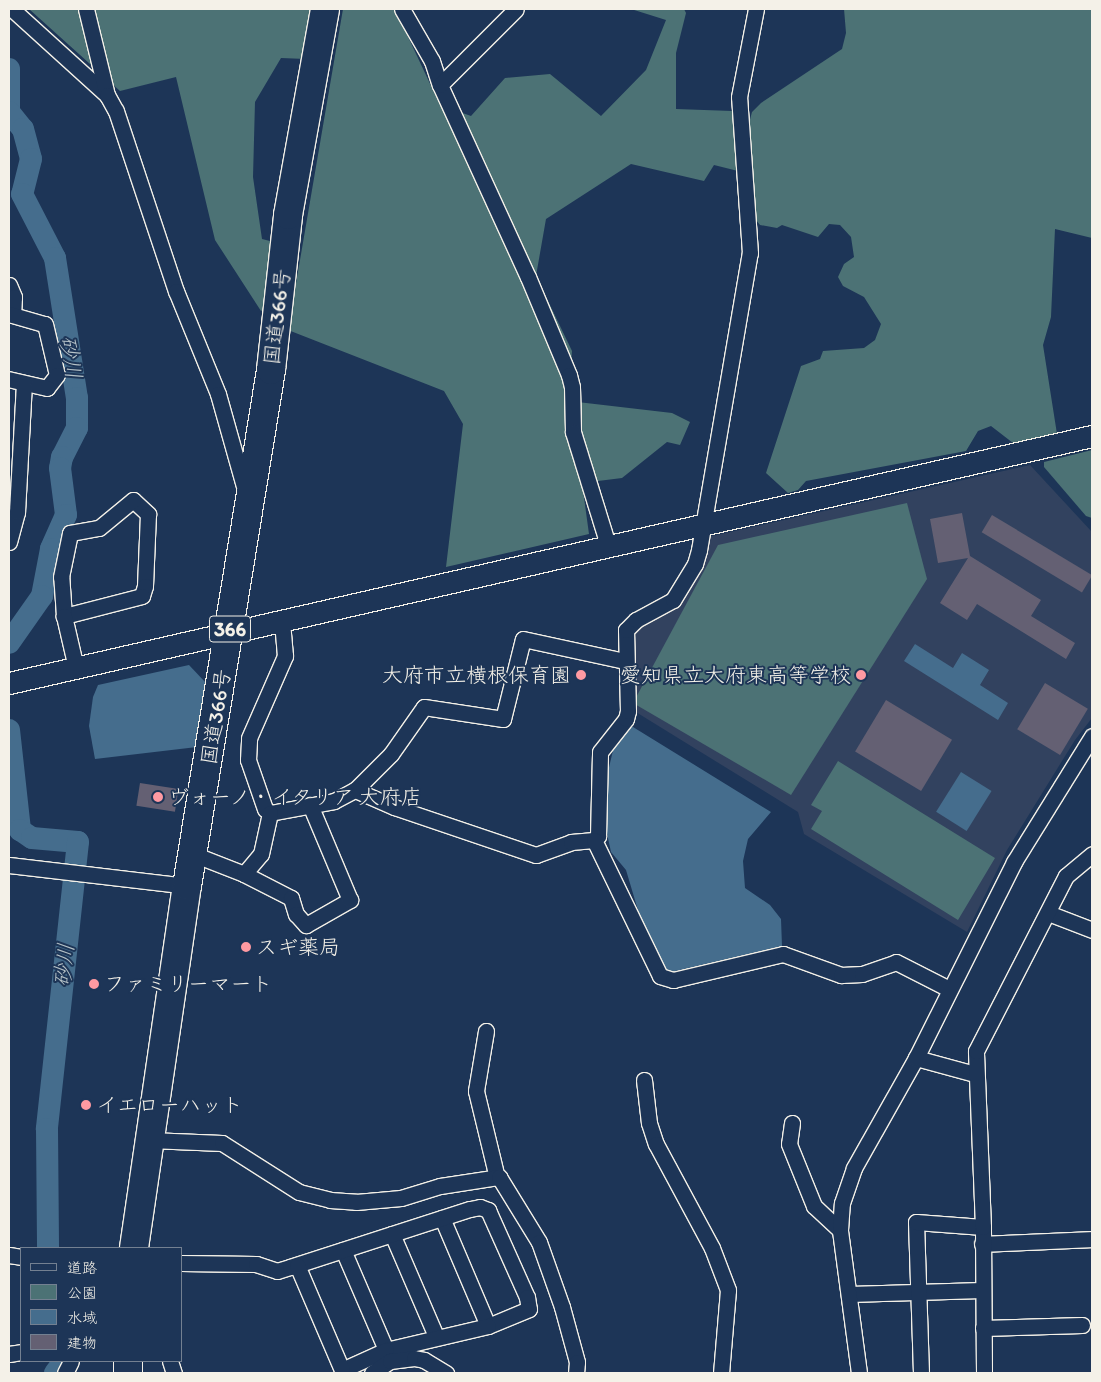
<!DOCTYPE html>
<html>
<head>
<meta charset="utf-8">
<style>
	body { margin:0 }
	#map { position:relative; width:1101px; height:1382px; overflow:hidden; background:#1d3557; font-family:Itim,"Klee One",sans-serif }
	div>[style] { position:absolute }
	[style*='--x'] { left:calc(var(--x)*1px); top:calc(var(--y)*1px); width:calc(var(--w)*1px); rotate:calc(var(--a)*1deg) }
	.built>* { inset:0; background:#32425f }
	.green>* { inset:0; background:#4c7275 }
	.water>* { inset:0; background:#456d8d; transform-origin:0 0 }
	.river>* { height:22px; margin:-11px; padding:0 11px; transform-origin:11px; border-radius:11px; background:#456d8d }
	.building>* { inset:0; background:#646073; transform-origin:0 0 }
	.roads { filter:drop-shadow(1px 0 #f4f1e8) drop-shadow(-1px 0 #f4f1e8) drop-shadow(0 1px #f4f1e8) drop-shadow(0 -1px #f4f1e8) }
	.street>* { height:15px; margin:-7.5px; padding:0 7.5px; transform-origin:7.5px; border-radius:7.5px; background:#1d3557 }
	.secondary>* { height:21px; margin:-10.5px; padding:0 10.5px; transform-origin:10.5px; border-radius:10.5px; background:#1d3557 }
	.highway>* { height:28px; margin:-14px; padding:0 14px; transform-origin:14px; border-radius:14px; background:#1d3557 }
	.dots>* { width:14px; height:14px; translate:-50% -50%; box-sizing:border-box; border:2px solid #1d3557; border-radius:50% }
	span { translate:-50% -50%; white-space:nowrap; text-align:center; line-height:1.15; -webkit-text-stroke:4px #1d3557; paint-order:stroke }
	.shield-label span { padding:1px 4px; background:#1d3557; border:1px solid; border-radius:4px; -webkit-text-stroke-width:0 }
	.shield-label { font-size:20px; color:#f4f1e8; font-weight:700 }
	.street-label { font-size:21px; color:#f4f1e8 }
	.poi-label { font-size:21px; color:#f4f1e8 }
	.right { translate:-100% -50%; text-align:right }
	.left { translate:0 -50%; text-align:left }
	.water-label { font-size:22px; color:#b7c3c8; font-style:italic }
	.frame { position:absolute; inset:0; border:10px solid #f4f1e8; pointer-events:none }
	.legend { position:absolute; left:20px; top:1247px; width:162px; height:115px; box-sizing:border-box; background:#1d3557; border:1px solid #738091; margin:0; padding:6px 9px; list-style:none; font-size:15px; color:#f4f1e8 }
	.legend li { display:flex; align-items:center; gap:10px; height:25px }
	.legend b { width:25px; border:1px solid #738091 }
</style>
</head>
<body>
<div id="map">
	<div class="built">
		<div style="clip-path:polygon(1030px 465px,1092px 532px,1092px 718px,1075px 740px,1007px 850px,967px 932px,804px 834px,798px 812px,631px 709px,628px 642px,639px 623px,676px 604px,708px 537px)"></div>
	</div>
	<div class="green">
		<div style="clip-path:polygon(29px 9px,313px 9px,306px 59px,281px 58px,255px 102px,253px 177px,262px 239px,278px 243px,268px 307px,261px 311px,215px 240px,176px 77px,120px 91px)"></div>
		<div style="clip-path:polygon(343px 9px,395px 9px,440px 105px,471px 116px,505px 78px,550px 74px,601px 116px,646px 70px,666px 20px,631px 9px,684px 9px,686px 13px,676px 53px,676px 109px,732px 111px,738px 171px,714px 165px,704px 181px,631px 164px,546px 219px,536px 276px,572px 351px,569px 401px,672px 413px,690px 422px,680px 445px,667px 442px,622px 478px,582px 483px,589px 534px,446px 567px,463px 424px,444px 391px,288px 330px)"></div>
		<div style="clip-path:polygon(844px 9px,1092px 9px,1092px 238px,1055px 229px,1051px 317px,1043px 345px,1057px 434px,1013px 443px,991px 426px,978px 431px,966px 451px,806px 481px,798px 490px,788px 493px,766px 473px,801px 366px,820px 359px,823px 351px,864px 348px,875px 340px,881px 324px,864px 297px,843px 286px,838px 277px,844px 264px,854px 257px,851px 237px,840px 225px,829px 224px,818px 237px,782px 225px,777px 228px,760px 225px,756px 220px,748px 127px,752px 112px,761px 103px,842px 49px,846px 33px)"></div>
		<div style="clip-path:polygon(1092px 450px,1092px 518px,1086px 516px,1044px 467px,1044px 462px)"></div>
		<div style="clip-path:polygon(907px 503px,927px 579px,791px 795px,633px 703px,718px 545px)"></div>
		<div style="clip-path:polygon(838px 761px,995px 858px,958px 920px,811px 829px,822px 811px,811px 805px)"></div>
	</div>
	<div class="water">
		<div style="clip-path:polygon(915px 644px,953px 668px,962px 653px,989px 670px,980px 685px,1008px 703px,998px 720px,904px 661px)"></div>
		<div style="clip-path:polygon(189px 665px,206px 683px,197px 747px,95px 759px,89px 726px,93px 697px,98px 685px)"></div>
		<div style="clip-path:polygon(633px 727px,771px 812px,748px 839px,743px 861px,745px 888px,770px 905px,781px 919px,782px 946px,671px 972px,663px 967px,643px 927px,626px 870px,611px 852px,604px 820px,606px 780px,615px 742px,626px 728px)"></div>
		<div style="left:961px;top:772px;width:36px;height:47px;rotate:32deg"></div>
	</div>
	<div class="river">
		<div style="--x:9;--y:69;--w:43;--a:90"></div>
		<div style="--x:9;--y:112;--w:22;--a:51"></div>
		<div style="--x:23;--y:129;--w:31;--a:75"></div>
		<div style="--x:31;--y:159;--w:36;--a:104"></div>
		<div style="--x:22;--y:194;--w:72;--a:62.7"></div>
		<div style="--x:55;--y:258;--w:142;--a:81.1"></div>
		<div style="--x:77;--y:398;--w:30;--a:90"></div>
		<div style="--x:77;--y:428;--w:33;--a:117"></div>
		<div style="--x:62;--y:457;--w:11;--a:100"></div>
		<div style="--x:60;--y:468;--w:47;--a:82.7"></div>
		<div style="--x:66;--y:515;--w:37;--a:114"></div>
		<div style="--x:51;--y:549;--w:48;--a:100.8"></div>
		<div style="--x:42;--y:596;--w:57;--a:125.1"></div>
		<div style="--x:9;--y:730;--w:101;--a:83.7"></div>
		<div style="--x:20;--y:830;--w:14;--a:34"></div>
		<div style="--x:32;--y:838;--w:46;--a:5"></div>
		<div style="--x:78;--y:842;--w:289;--a:96.2"></div>
		<div style="--x:47;--y:1129;--w:119;--a:89.5"></div>
		<div style="--x:55;--y:1373;--w:15;--a:-53"></div>
	</div>
	<div class="building">
		<div style="clip-path:polygon(962px 513px,970px 556px,1041px 600px,1031px 616px,1075px 643px,1066px 659px,977px 604px,967px 620px,940px 603px,968px 558px,938px 563px,930px 519px)"></div>
		<div style="left:992px;top:515px;width:117px;height:20px;rotate:31deg"></div>
		<div style="left:1045px;top:683px;width:50px;height:54px;rotate:31deg"></div>
		<div style="left:886px;top:700px;width:77px;height:60px;rotate:31deg"></div>
		<div style="left:140px;top:783px;width:39px;height:23px;rotate:9deg"></div>
	</div>
	<div class="roads">
		<div class="street">
			<div style="--x:12;--y:9;--w:128;--a:42.2"></div>
			<div style="--x:86;--y:9;--w:89;--a:76.3"></div>
			<div style="--x:107;--y:95;--w:18;--a:61"></div>
			<div style="--x:116;--y:111;--w:190;--a:71.6"></div>
			<div style="--x:176;--y:291;--w:111;--a:67.8"></div>
			<div style="--x:218;--y:394;--w:100;--a:74.3"></div>
			<div style="--x:402;--y:9;--w:60;--a:60"></div>
			<div style="--x:432;--y:61;--w:25;--a:72"></div>
			<div style="--x:440;--y:85;--w:211;--a:65.4"></div>
			<div style="--x:528;--y:277;--w:106;--a:67.3"></div>
			<div style="--x:569;--y:375;--w:12;--a:76"></div>
			<div style="--x:572;--y:387;--w:45;--a:88.7"></div>
			<div style="--x:573;--y:432;--w:121;--a:72.8"></div>
			<div style="--x:440;--y:85;--w:107;--a:-45"></div>
			<div style="--x:9;--y:285;--w:13;--a:67"></div>
			<div style="--x:14;--y:297;--w:18;--a:93"></div>
			<div style="--x:9;--y:314;--w:37;--a:16"></div>
			<div style="--x:45;--y:324;--w:52;--a:76.8"></div>
			<div style="--x:57;--y:375;--w:16;--a:128"></div>
			<div style="--x:47;--y:388;--w:39;--a:-167"></div>
			<div style="--x:133;--y:500;--w:21;--a:43"></div>
			<div style="--x:148;--y:514;--w:72;--a:92.4"></div>
			<div style="--x:145;--y:586;--w:10;--a:107"></div>
			<div style="--x:142;--y:596;--w:81;--a:165.6"></div>
			<div style="--x:64;--y:616;--w:39;--a:-94"></div>
			<div style="--x:61;--y:577;--w:45;--a:-78.4"></div>
			<div style="--x:70;--y:533;--w:29;--a:-10"></div>
			<div style="--x:99;--y:528;--w:44;--a:-39.5"></div>
			<div style="--x:9;--y:542;--w:31;--a:-75"></div>
			<div style="--x:17;--y:512;--w:128;--a:-86.9"></div>
			<div style="--x:64;--y:616;--w:53;--a:77"></div>
			<div style="--x:355;--y:790;--w:51;--a:-45"></div>
			<div style="--x:391;--y:754;--w:57;--a:-54.9"></div>
			<div style="--x:424;--y:707;--w:80;--a:8.6"></div>
			<div style="--x:503;--y:719;--w:82;--a:-76"></div>
			<div style="--x:523;--y:639;--w:104;--a:12.2"></div>
			<div style="--x:270;--y:813;--w:65;--a:-10.6"></div>
			<div style="--x:334;--y:801;--w:24;--a:-28"></div>
			<div style="--x:355;--y:790;--w:43;--a:23.6"></div>
			<div style="--x:394;--y:807;--w:150;--a:18.7"></div>
			<div style="--x:536;--y:855;--w:37;--a:-20"></div>
			<div style="--x:571;--y:842;--w:23;--a:-5"></div>
			<div style="--x:594;--y:840;--w:6;--a:-45"></div>
			<div style="--x:598;--y:836;--w:84;--a:-88.6"></div>
			<div style="--x:600;--y:752;--w:42;--a:-51.8"></div>
			<div style="--x:626;--y:719;--w:8;--a:-76"></div>
			<div style="--x:628;--y:711;--w:81;--a:-91.4"></div>
			<div style="--x:626;--y:630;--w:14;--a:-45"></div>
			<div style="--x:636;--y:620;--w:42;--a:-28.4"></div>
			<div style="--x:673;--y:600;--w:42;--a:-58.6"></div>
			<div style="--x:695;--y:564;--w:15;--a:-74"></div>
			<div style="--x:699;--y:550;--w:301;--a:-80.3"></div>
			<div style="--x:750;--y:253;--w:156;--a:-94"></div>
			<div style="--x:739;--y:97;--w:90;--a:-79.1"></div>
			<div style="--x:270;--y:813;--w:6;--a:-141"></div>
			<div style="--x:265;--y:809;--w:52;--a:-109.1"></div>
			<div style="--x:248;--y:760;--w:22;--a:-87"></div>
			<div style="--x:249;--y:738;--w:90;--a:-66.3"></div>
			<div style="--x:285;--y:656;--w:35;--a:-95"></div>
			<div style="--x:594;--y:840;--w:151;--a:64.1"></div>
			<div style="--x:660;--y:976;--w:14;--a:17"></div>
			<div style="--x:673;--y:980;--w:113;--a:-13.3"></div>
			<div style="--x:783;--y:954;--w:62;--a:19.9"></div>
			<div style="--x:841;--y:975;--w:21;--a:-3"></div>
			<div style="--x:862;--y:974;--w:36;--a:-19"></div>
			<div style="--x:896;--y:962;--w:59;--a:27"></div>
			<div style="--x:193;--y:854;--w:55;--a:21.4"></div>
			<div style="--x:244;--y:874;--w:26;--a:-50"></div>
			<div style="--x:261;--y:854;--w:42;--a:-77.6"></div>
			<div style="--x:9;--y:865;--w:179;--a:6.7"></div>
			<div style="--x:244;--y:874;--w:53;--a:27.1"></div>
			<div style="--x:291;--y:898;--w:17;--a:73"></div>
			<div style="--x:296;--y:914;--w:15;--a:48"></div>
			<div style="--x:306;--y:925;--w:51;--a:-29.6"></div>
			<div style="--x:350;--y:900;--w:103;--a:-112.8"></div>
			<div style="--x:1048;--y:913;--w:47;--a:21.1"></div>
			<div style="--x:486;--y:1031;--w:61;--a:99.5"></div>
			<div style="--x:476;--y:1091;--w:89;--a:76.4"></div>
			<div style="--x:916;--y:1058;--w:61;--a:15.2"></div>
			<div style="--x:644;--y:1080;--w:43;--a:83.4"></div>
			<div style="--x:649;--y:1123;--w:22;--a:72"></div>
			<div style="--x:656;--y:1144;--w:118;--a:61.7"></div>
			<div style="--x:712;--y:1248;--w:45;--a:69.1"></div>
			<div style="--x:728;--y:1290;--w:83;--a:94.8"></div>
			<div style="--x:792;--y:1123;--w:21;--a:98"></div>
			<div style="--x:789;--y:1144;--w:67;--a:68"></div>
			<div style="--x:814;--y:1206;--w:35;--a:43"></div>
			<div style="--x:149;--y:1140;--w:73;--a:2.4"></div>
			<div style="--x:222;--y:1143;--w:91;--a:32.5"></div>
			<div style="--x:299;--y:1192;--w:32;--a:14"></div>
			<div style="--x:330;--y:1200;--w:26;--a:4"></div>
			<div style="--x:356;--y:1202;--w:45;--a:-5.1"></div>
			<div style="--x:401;--y:1198;--w:41;--a:-17.1"></div>
			<div style="--x:440;--y:1186;--w:60;--a:-8.7"></div>
			<div style="--x:499;--y:1177;--w:76;--a:58.4"></div>
			<div style="--x:539;--y:1242;--w:69;--a:70.5"></div>
			<div style="--x:562;--y:1307;--w:57;--a:74.7"></div>
			<div style="--x:577;--y:1362;--w:11;--a:95"></div>
			<div style="--x:442;--y:1218;--w:117;--a:66.9"></div>
			<div style="--x:392;--y:1234;--w:111;--a:66.7"></div>
			<div style="--x:982;--y:1244;--w:110;--a:-2.6"></div>
			<div style="--x:343;--y:1250;--w:109;--a:66.7"></div>
			<div style="--x:9;--y:1255;--w:12;--a:9"></div>
			<div style="--x:181;--y:1263;--w:75;--a:0.8"></div>
			<div style="--x:256;--y:1264;--w:22;--a:18"></div>
			<div style="--x:277;--y:1271;--w:14;--a:-17"></div>
			<div style="--x:290;--y:1267;--w:189;--a:-17.9"></div>
			<div style="--x:470;--y:1209;--w:10;--a:-11"></div>
			<div style="--x:480;--y:1207;--w:9;--a:21"></div>
			<div style="--x:488;--y:1210;--w:95;--a:65.9"></div>
			<div style="--x:527;--y:1297;--w:12;--a:81"></div>
			<div style="--x:529;--y:1309;--w:44;--a:157.5"></div>
			<div style="--x:488;--y:1326;--w:105;--a:166.8"></div>
			<div style="--x:386;--y:1350;--w:48;--a:155.6"></div>
			<div style="--x:342;--y:1370;--w:114;--a:-113.2"></div>
			<div style="--x:849;--y:1294;--w:133;--a:-1.7"></div>
			<div style="--x:983;--y:1328;--w:99;--a:-1.7"></div>
			<div style="--x:9;--y:1354;--w:12;--a:-9"></div>
			<div style="--x:170;--y:1361;--w:13;--a:72"></div>
			<div style="--x:65;--y:1373;--w:13;--a:-63"></div>
			<div style="--x:372;--y:1373;--w:22;--a:-34"></div>
			<div style="--x:390;--y:1361;--w:24;--a:-7"></div>
			<div style="--x:414;--y:1358;--w:10;--a:11"></div>
			<div style="--x:424;--y:1360;--w:26;--a:31"></div>
			<div style="--x:859;--y:1373;--w:144;--a:-97.6"></div>
			<div style="--x:840;--y:1230;--w:27;--a:-86"></div>
			<div style="--x:842;--y:1203;--w:37;--a:-71"></div>
			<div style="--x:854;--y:1168;--w:126;--a:-60.6"></div>
			<div style="--x:916;--y:1058;--w:219;--a:-63.4"></div>
			<div style="--x:1014;--y:862;--w:148;--a:-58.2"></div>
			<div style="--x:921;--y:1373;--w:151;--a:-91.9"></div>
			<div style="--x:916;--y:1222;--w:67;--a:4.3"></div>
			<div style="--x:984;--y:1373;--w:146;--a:-90.4"></div>
			<div style="--x:983;--y:1227;--w:176;--a:-92.3"></div>
			<div style="--x:976;--y:1051;--w:197;--a:-62.8"></div>
			<div style="--x:1066;--y:876;--w:34;--a:-40"></div>
		</div>
		<div class="secondary">
			<div style="--x:9;--y:683;--w:1111;--a:-12.85"></div>
		</div>
		<div class="highway">
			<div style="--x:134;--y:1248;--w:366;--a:-81.7"></div>
			<div style="--x:187;--y:886;--w:523;--a:-80.75"></div>
			<div style="--x:271;--y:370;--w:156;--a:-83.7"></div>
			<div style="--x:288;--y:215;--w:209;--a:-79.8"></div>
			<div style="--x:128;--y:1361;--w:12;--a:90"></div>
		</div>
	</div>
	<div class="dots">
		<div style="left:581px;top:675px;background:#ff9aa2"></div>
		<div style="left:861px;top:675px;background:#ff9aa2"></div>
		<div style="left:158px;top:797px;background:#ff9aa2"></div>
		<div style="left:246px;top:947px;background:#ff9aa2"></div>
		<div style="left:94px;top:984px;background:#ff9aa2"></div>
		<div style="left:86px;top:1105px;background:#ff9aa2"></div>
	</div>
	<div class="shield-label">
		<span style="left:230px;top:629px">366</span>
	</div>
	<div class="street-label">
		<span style="left:277px;top:317px;rotate:-83deg">国道366号</span>
		<span style="left:216px;top:717px;rotate:-81deg">国道366号</span>
	</div>
	<div class="poi-label">
		<span class="right" style="left:571px;top:675px">大府市立横根保育園</span>
		<span class="right" style="left:851px;top:675px">愛知県立大府東高等学校</span>
		<span class="left" style="left:168px;top:797px">ヴォーノ・イタリア 大府店</span>
		<span class="left" style="left:256px;top:947px">スギ薬局</span>
		<span class="left" style="left:104px;top:984px">ファミリーマート</span>
		<span class="left" style="left:96px;top:1105px">イエローハット</span>
	</div>
	<div class="water-label">
		<span style="left:71px;top:357px;rotate:81deg">砂川</span>
		<span style="left:64px;top:965px;rotate:-84deg">砂川</span>
	</div>
	<div class="frame"></div>
	<ul class="legend">
	<li><b style="height:6px;background:#1d3557"></b>道路</li>
	<li><b style="height:14px;background:#4c7275"></b>公園</li>
	<li><b style="height:14px;background:#456d8d"></b>水域</li>
	<li><b style="height:14px;background:#646073"></b>建物</li>
	</ul>
</div>
</body>
</html>
